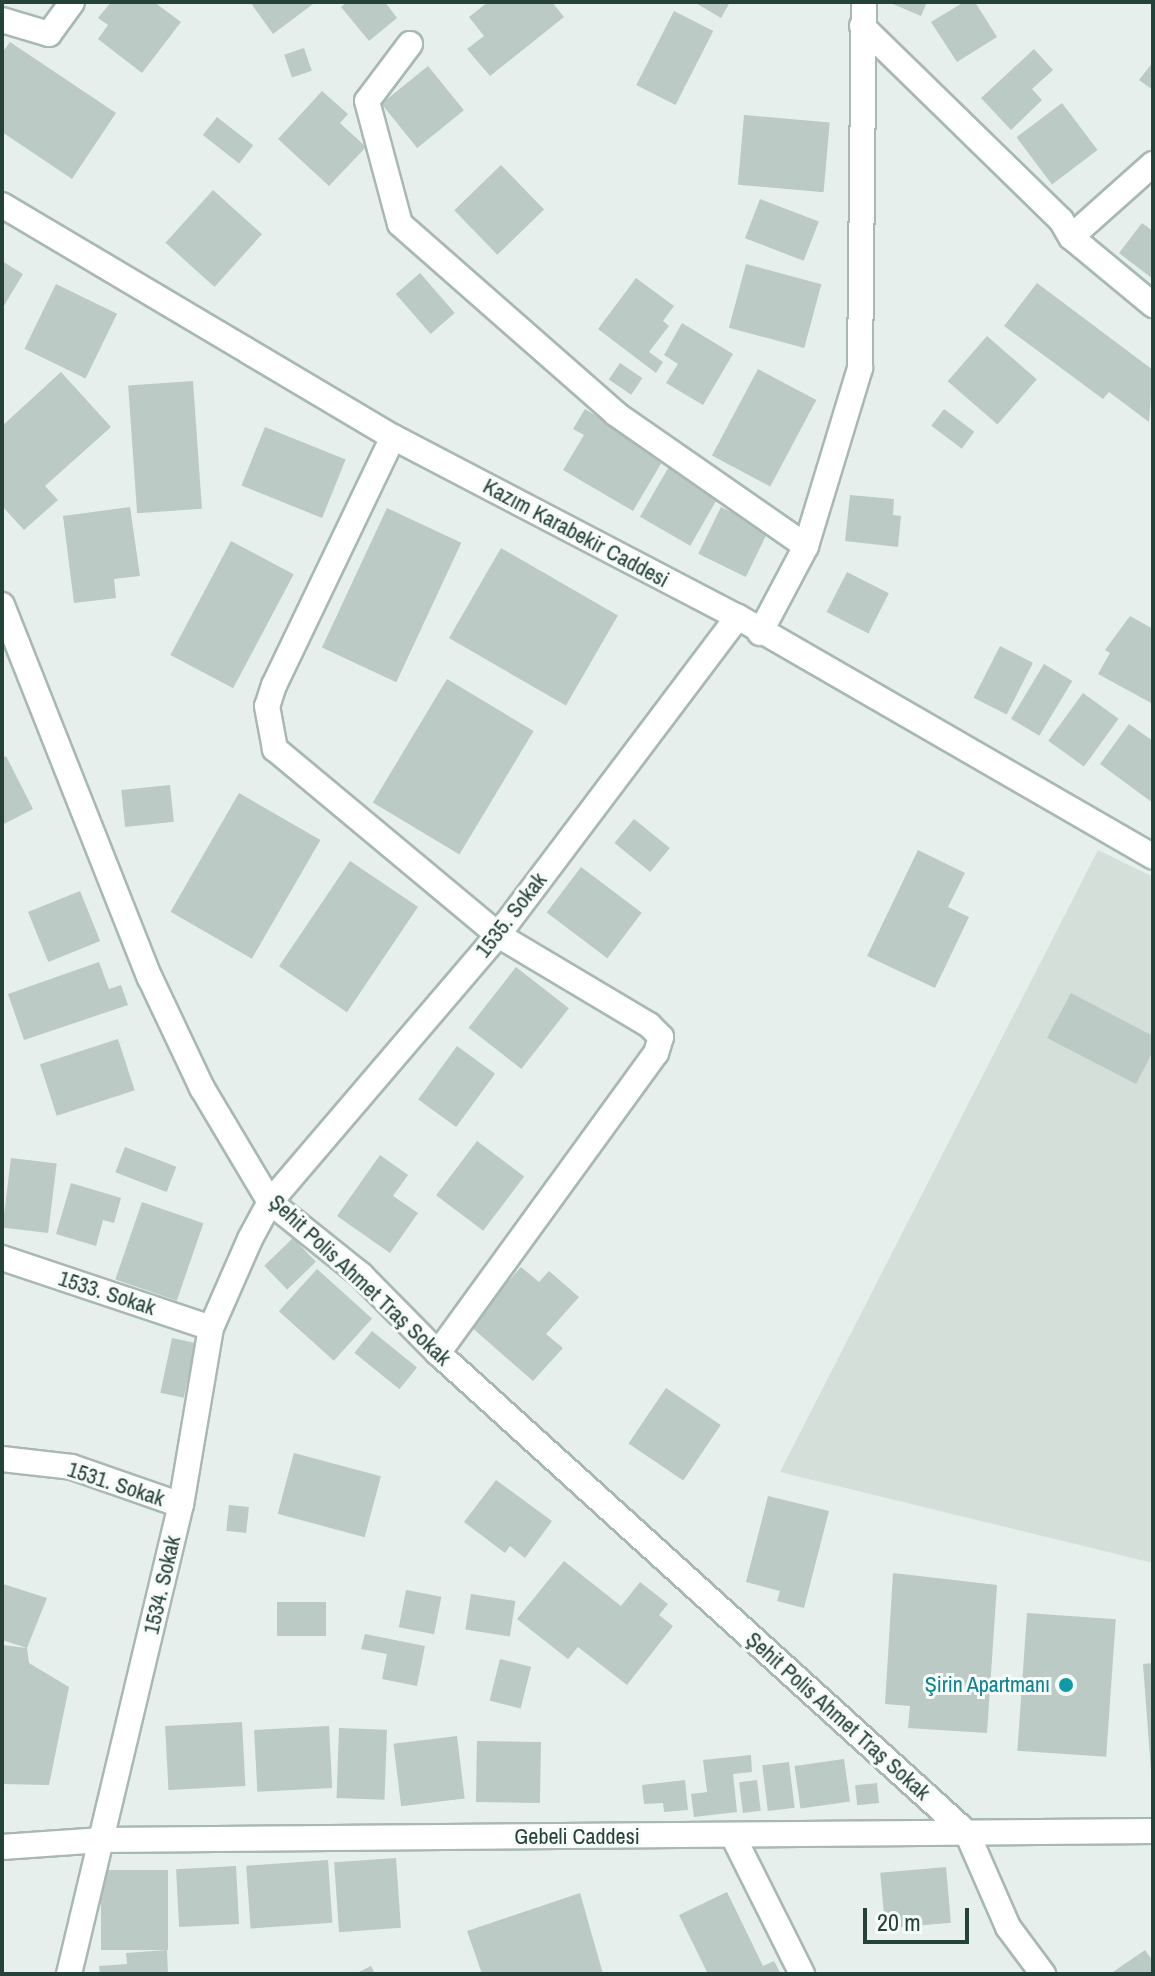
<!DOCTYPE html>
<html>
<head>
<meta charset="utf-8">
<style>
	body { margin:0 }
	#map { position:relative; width:1155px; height:1976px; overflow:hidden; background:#e6efeb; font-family:"Archivo Narrow",sans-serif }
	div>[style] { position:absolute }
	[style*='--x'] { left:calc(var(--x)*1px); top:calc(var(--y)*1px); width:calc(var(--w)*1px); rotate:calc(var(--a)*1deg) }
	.built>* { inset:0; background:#d4dfda }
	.building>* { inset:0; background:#bbcac4; transform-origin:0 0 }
	.roads { filter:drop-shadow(2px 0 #a8b8b2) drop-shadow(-2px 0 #a8b8b2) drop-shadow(0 2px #a8b8b2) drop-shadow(0 -2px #a8b8b2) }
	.minor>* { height:24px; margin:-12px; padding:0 12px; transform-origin:12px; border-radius:12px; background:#fff }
	.dots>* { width:22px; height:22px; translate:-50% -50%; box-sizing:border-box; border:4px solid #f7fbf9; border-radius:50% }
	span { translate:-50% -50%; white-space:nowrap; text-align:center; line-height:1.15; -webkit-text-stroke:6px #f7fbf9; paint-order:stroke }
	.street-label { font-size:22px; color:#24423a }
	.culture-label { font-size:22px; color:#0d838f }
	.right { translate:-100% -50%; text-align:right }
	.frame { position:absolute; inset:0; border:4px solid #24423a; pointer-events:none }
	.scale { position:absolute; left:863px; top:1908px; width:106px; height:36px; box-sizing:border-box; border:4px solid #24423a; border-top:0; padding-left:10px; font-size:24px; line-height:28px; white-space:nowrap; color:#24423a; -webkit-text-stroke:6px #f7fbf9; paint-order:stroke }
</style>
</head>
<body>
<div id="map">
	<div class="built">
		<div style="clip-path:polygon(1098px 850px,1153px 877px,1153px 1563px,780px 1472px)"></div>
	</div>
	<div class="building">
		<div style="clip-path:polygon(111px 2px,154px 2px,181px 22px,142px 73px,98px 39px,108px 25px,98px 18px)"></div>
		<div style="clip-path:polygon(250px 2px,312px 2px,313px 4px,273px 34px)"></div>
		<div style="clip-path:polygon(347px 2px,385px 2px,397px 18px,369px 41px,341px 7px)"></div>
		<div style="clip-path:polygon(488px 2px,552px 2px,564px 17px,490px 76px,467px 49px,484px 36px,469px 17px)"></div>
		<div style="clip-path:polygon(694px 2px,730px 2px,721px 18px)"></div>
		<div style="clip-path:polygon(888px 2px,927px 2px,921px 16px)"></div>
		<div style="clip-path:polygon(964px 2px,975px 2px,997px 37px,957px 62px,931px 22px)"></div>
		<div style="left:674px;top:11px;width:44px;height:83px;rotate:27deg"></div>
		<div style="clip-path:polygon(10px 42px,116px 113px,72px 179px,2px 132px,2px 53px)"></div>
		<div style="left:304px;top:48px;width:24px;height:21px;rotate:71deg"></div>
		<div style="clip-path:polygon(1034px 49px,1053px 70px,1032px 89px,1042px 100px,1011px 130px,981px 98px)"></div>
		<div style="clip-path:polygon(1153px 62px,1153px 90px,1139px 80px)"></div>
		<div style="left:428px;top:66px;width:57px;height:60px;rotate:51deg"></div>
		<div style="clip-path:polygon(322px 91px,348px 114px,340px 123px,366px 147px,329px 186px,278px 139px)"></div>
		<div style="left:1062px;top:103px;width:59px;height:57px;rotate:53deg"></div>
		<div style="left:744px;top:115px;width:86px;height:70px;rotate:5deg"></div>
		<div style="left:217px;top:117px;width:46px;height:23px;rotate:38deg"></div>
		<div style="left:501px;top:165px;width:62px;height:65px;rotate:46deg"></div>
		<div style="left:213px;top:190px;width:66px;height:71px;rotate:42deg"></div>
		<div style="left:760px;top:199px;width:63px;height:42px;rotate:21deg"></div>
		<div style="clip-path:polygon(1142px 223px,1153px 231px,1153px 279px,1119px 253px)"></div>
		<div style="clip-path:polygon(2px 261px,23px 274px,2px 309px)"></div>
		<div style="left:746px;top:264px;width:78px;height:66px;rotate:15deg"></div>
		<div style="left:420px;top:273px;width:53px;height:32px;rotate:49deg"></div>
		<div style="clip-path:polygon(636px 278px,674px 306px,663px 321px,669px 326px,649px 352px,663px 362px,656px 373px,598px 329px)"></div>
		<div style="clip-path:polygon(1037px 283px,1153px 370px,1149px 422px,1109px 392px,1103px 399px,1004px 326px)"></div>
		<div style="left:56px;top:284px;width:68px;height:72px;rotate:26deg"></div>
		<div style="clip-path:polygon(682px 323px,733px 354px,703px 405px,666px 383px,678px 364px,664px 355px)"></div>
		<div style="left:987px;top:336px;width:66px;height:60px;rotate:41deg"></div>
		<div style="left:620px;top:363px;width:27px;height:20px;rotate:34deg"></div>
		<div style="left:758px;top:369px;width:66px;height:98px;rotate:28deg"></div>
		<div style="clip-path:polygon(61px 372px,111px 427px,45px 486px,58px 500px,24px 530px,2px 506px,2px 426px)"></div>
		<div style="left:193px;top:381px;width:128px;height:65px;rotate:86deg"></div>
		<div style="clip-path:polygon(585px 409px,605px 421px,609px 415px,669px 450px,633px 511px,563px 470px,584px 435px,573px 429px)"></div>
		<div style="left:944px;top:409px;width:38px;height:21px;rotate:37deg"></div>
		<div style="left:265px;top:427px;width:87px;height:63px;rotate:22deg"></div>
		<div style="left:671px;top:463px;width:58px;height:62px;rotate:30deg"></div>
		<div style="clip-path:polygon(850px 495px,894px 499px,893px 515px,901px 516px,898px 547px,845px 541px)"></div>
		<div style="clip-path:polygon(130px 507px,140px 576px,114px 579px,116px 598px,74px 603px,63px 516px)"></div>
		<div style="left:721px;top:507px;width:53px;height:52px;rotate:26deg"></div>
		<div style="left:387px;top:508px;width:82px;height:154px;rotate:25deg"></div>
		<div style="left:231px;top:541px;width:71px;height:129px;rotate:28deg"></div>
		<div style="left:501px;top:548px;width:135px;height:104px;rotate:30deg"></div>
		<div style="left:847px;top:572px;width:47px;height:45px;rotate:27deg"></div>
		<div style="clip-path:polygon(1130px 616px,1153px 629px,1153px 704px,1098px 674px,1110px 653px,1105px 650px)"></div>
		<div style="left:1000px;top:646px;width:37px;height:58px;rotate:27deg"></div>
		<div style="left:1044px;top:664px;width:33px;height:64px;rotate:31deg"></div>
		<div style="left:447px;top:679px;width:101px;height:144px;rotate:31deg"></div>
		<div style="left:1083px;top:693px;width:44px;height:59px;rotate:36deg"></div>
		<div style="clip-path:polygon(1129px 724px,1153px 741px,1153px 803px,1100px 764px)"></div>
		<div style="clip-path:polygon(6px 756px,33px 809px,2px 825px,2px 758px)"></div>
		<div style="left:170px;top:785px;width:37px;height:49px;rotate:84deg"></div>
		<div style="left:239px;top:793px;width:94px;height:137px;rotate:30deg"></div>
		<div style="left:634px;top:819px;width:46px;height:31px;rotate:39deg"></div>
		<div style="clip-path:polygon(918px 850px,965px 873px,948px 907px,969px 917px,935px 988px,867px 956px)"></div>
		<div style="left:350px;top:861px;width:82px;height:127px;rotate:34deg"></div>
		<div style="left:581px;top:867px;width:76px;height:57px;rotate:37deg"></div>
		<div style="left:80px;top:891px;width:54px;height:56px;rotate:68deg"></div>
		<div style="clip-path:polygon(99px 962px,109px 989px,121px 985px,128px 1005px,24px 1040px,8px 994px)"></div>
		<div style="left:516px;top:967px;width:67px;height:77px;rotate:38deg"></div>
		<div style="clip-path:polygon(1071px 993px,1153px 1036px,1153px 1051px,1136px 1084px,1047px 1038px)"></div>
		<div style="left:118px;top:1039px;width:54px;height:82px;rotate:72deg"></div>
		<div style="left:457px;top:1046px;width:47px;height:66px;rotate:36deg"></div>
		<div style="left:477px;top:1141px;width:59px;height:68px;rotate:37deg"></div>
		<div style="left:125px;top:1147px;width:55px;height:27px;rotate:21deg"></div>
		<div style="clip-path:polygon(380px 1155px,408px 1175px,393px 1196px,418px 1213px,390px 1253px,337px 1216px)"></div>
		<div style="left:11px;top:1158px;width:46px;height:70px;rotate:7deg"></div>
		<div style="clip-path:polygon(71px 1183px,121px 1198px,114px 1223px,103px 1220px,96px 1246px,56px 1234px)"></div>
		<div style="left:142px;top:1202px;width:65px;height:82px;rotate:19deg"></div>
		<div style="left:293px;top:1238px;width:33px;height:40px;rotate:46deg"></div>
		<div style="clip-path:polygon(521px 1267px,539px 1282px,549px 1271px,579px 1297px,546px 1334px,563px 1348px,533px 1381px,469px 1325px)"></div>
		<div style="left:317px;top:1269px;width:74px;height:57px;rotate:42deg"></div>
		<div style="left:372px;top:1331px;width:58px;height:28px;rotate:39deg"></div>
		<div style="left:172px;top:1338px;width:24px;height:56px;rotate:12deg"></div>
		<div style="left:666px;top:1388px;width:66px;height:67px;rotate:34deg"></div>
		<div style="left:294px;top:1453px;width:90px;height:63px;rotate:15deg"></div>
		<div style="clip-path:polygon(496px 1480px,552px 1521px,525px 1558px,510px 1546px,505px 1553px,464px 1522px)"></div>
		<div style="clip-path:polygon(768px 1496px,829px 1511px,804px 1608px,777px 1601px,780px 1591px,746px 1582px)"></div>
		<div style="left:229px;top:1505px;width:20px;height:26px;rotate:6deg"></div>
		<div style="clip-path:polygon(564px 1561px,621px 1606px,640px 1582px,668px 1604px,659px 1615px,673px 1626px,627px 1685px,578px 1647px,568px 1659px,517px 1619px)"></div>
		<div style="clip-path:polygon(893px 1573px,997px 1585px,987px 1733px,908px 1728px,910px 1706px,885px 1704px)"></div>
		<div style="clip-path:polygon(3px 1584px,47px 1598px,27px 1648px,29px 1663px,69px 1687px,49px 1785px,2px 1784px,2px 1645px,27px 1648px,2px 1640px)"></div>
		<div style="left:406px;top:1590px;width:36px;height:38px;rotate:11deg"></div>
		<div style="left:471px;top:1594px;width:45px;height:36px;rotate:9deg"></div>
		<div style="left:277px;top:1602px;width:49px;height:34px"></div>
		<div style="left:1027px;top:1613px;width:89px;height:138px;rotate:4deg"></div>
		<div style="clip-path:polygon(365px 1634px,425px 1646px,417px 1686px,382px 1679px,387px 1654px,361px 1649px)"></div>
		<div style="left:500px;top:1659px;width:32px;height:43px;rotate:14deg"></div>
		<div style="clip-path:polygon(1153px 1663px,1153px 1771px,1151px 1771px,1143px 1664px)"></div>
		<div style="left:242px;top:1722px;width:64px;height:77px;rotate:87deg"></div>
		<div style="left:329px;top:1726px;width:62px;height:75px;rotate:87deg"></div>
		<div style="left:339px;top:1728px;width:48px;height:70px;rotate:2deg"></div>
		<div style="left:457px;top:1736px;width:63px;height:64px;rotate:83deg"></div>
		<div style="left:477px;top:1741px;width:64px;height:61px;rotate:1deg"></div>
		<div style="clip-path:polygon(751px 1755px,752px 1772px,733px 1774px,737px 1812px,694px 1817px,691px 1794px,707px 1792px,703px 1760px)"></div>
		<div style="left:844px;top:1759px;width:43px;height:50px;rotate:82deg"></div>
		<div style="left:789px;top:1762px;width:46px;height:27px;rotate:83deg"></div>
		<div style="clip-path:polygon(685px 1780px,688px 1810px,664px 1812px,663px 1803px,644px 1804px,642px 1785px)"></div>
		<div style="left:757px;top:1780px;width:31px;height:18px;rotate:83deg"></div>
		<div style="left:877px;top:1783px;width:20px;height:22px;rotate:84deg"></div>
		<div style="left:396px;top:1858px;width:70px;height:62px;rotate:86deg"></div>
		<div style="left:328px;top:1860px;width:63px;height:82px;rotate:86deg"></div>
		<div style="left:236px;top:1866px;width:58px;height:60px;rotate:87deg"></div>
		<div style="left:946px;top:1867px;width:56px;height:66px;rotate:85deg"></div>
		<div style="left:101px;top:1870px;width:67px;height:80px"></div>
		<div style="clip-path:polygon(727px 1892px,763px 1966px,774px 1961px,781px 1974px,708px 1974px,679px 1915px)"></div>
		<div style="clip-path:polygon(580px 1893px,603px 1974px,482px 1974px,467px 1931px)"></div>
		<div style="clip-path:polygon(167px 1950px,168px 1974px,100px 1974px,99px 1966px,127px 1964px,126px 1953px)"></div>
		<div style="clip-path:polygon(1145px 1950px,1153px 1961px,1153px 1974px,1110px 1974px)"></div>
		<div style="clip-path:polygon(371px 1966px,375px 1974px,355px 1974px)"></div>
	</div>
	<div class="roads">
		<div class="minor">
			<div style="--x:2;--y:20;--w:49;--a:16.6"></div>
			<div style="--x:49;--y:34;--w:39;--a:-54"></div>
			<div style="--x:862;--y:26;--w:278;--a:44.3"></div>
			<div style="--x:1061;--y:220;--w:20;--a:60"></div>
			<div style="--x:1071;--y:237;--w:107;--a:39.7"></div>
			<div style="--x:410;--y:44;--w:71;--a:127"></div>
			<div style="--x:367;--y:101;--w:127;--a:75"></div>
			<div style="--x:400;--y:224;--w:288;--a:41.3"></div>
			<div style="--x:616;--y:414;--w:231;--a:34.8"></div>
			<div style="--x:2;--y:205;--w:455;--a:30.7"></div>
			<div style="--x:393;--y:437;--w:389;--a:27.6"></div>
			<div style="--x:738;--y:617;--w:479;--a:30"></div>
			<div style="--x:1071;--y:237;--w:110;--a:-41.7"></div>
			<div style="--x:393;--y:437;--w:275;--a:115.6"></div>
			<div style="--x:274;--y:685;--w:22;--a:108"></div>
			<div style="--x:267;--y:706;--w:44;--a:79.5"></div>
			<div style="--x:275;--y:749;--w:290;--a:39.8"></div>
			<div style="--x:498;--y:935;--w:176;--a:30.8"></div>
			<div style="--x:649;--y:1025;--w:17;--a:45"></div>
			<div style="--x:661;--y:1037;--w:17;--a:107"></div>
			<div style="--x:656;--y:1053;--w:371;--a:126"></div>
			<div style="--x:2;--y:605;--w:401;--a:68.4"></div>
			<div style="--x:150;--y:978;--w:122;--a:64.7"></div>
			<div style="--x:202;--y:1088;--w:133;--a:59.2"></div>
			<div style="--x:270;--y:1202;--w:117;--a:38.7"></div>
			<div style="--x:361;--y:1275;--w:110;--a:45.4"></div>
			<div style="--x:438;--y:1353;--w:714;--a:42.22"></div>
			<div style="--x:967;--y:1833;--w:103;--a:66.4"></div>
			<div style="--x:1008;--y:1927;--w:59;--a:53.3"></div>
			<div style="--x:760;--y:633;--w:98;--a:-62.1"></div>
			<div style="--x:806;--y:546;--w:186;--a:-73.1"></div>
			<div style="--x:860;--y:368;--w:366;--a:-89.4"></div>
			<div style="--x:2;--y:1258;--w:220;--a:18.5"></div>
			<div style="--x:2;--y:1459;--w:70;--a:6.5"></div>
			<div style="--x:72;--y:1467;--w:115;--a:19.2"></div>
			<div style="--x:733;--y:1836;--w:154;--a:63.4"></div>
			<div style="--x:2;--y:1847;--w:100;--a:-4"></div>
			<div style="--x:102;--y:1840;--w:1051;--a:-0.49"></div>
			<div style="--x:69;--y:1974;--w:482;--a:-76.6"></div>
			<div style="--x:181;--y:1505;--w:180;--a:-80.4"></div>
			<div style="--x:211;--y:1328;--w:97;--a:-66.3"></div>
			<div style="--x:250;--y:1239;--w:42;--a:-61.6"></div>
			<div style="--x:270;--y:1202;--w:351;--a:-49.5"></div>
			<div style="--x:498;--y:935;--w:398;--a:-53"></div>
		</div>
	</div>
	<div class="dots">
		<div style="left:1066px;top:1685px;background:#0f9aa8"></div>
	</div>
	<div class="street-label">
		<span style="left:576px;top:533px;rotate:28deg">Kazım Karabekir Caddesi</span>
		<span style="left:511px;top:915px;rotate:-52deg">1535. Sokak</span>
		<span style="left:360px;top:1280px;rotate:43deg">Şehit Polis Ahmet Traş Sokak</span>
		<span style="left:107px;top:1293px;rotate:18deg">1533. Sokak</span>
		<span style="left:116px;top:1484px;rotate:18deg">1531. Sokak</span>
		<span style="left:162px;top:1585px;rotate:-77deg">1534. Sokak</span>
		<span style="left:838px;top:1716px;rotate:42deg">Şehit Polis Ahmet Traş Sokak</span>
		<span style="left:577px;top:1837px">Gebeli Caddesi</span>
	</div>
	<div class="culture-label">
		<span class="right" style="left:1050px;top:1685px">Şirin Apartmanı</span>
	</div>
	<div class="frame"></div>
	<div class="scale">20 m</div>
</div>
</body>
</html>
